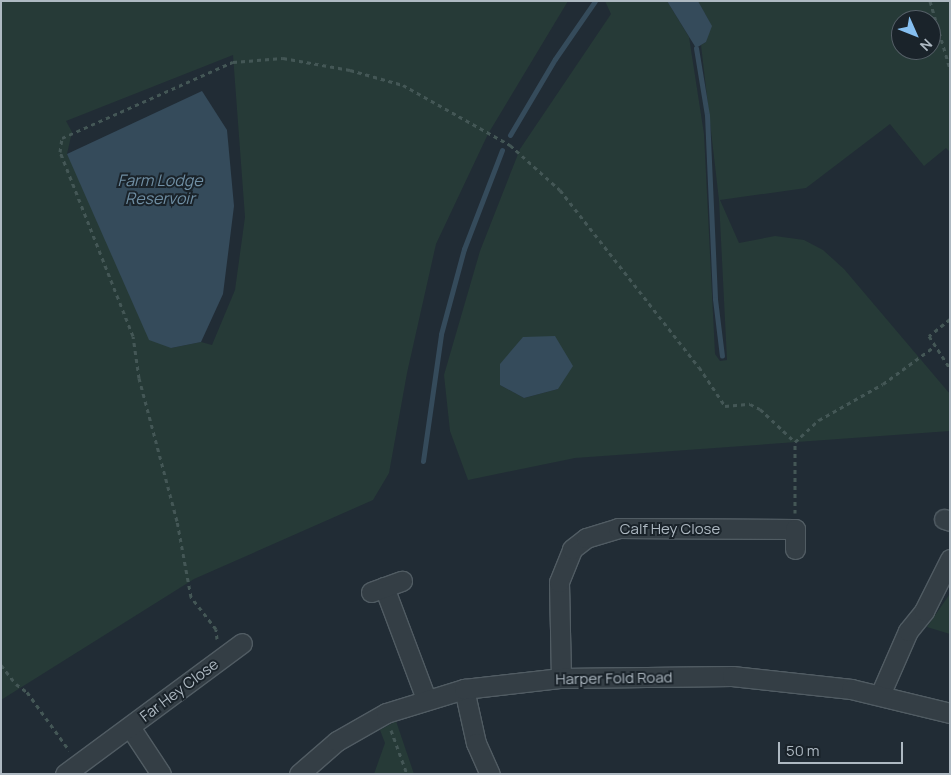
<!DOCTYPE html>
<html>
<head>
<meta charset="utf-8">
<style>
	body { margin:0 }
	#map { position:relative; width:951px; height:775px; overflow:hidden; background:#212c35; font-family:Manrope,sans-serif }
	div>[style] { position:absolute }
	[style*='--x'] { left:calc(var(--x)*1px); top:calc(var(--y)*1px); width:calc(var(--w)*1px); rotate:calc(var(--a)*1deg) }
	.green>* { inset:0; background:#263a37 }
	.water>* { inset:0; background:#354b5b }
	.stream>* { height:5px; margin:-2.5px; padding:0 2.5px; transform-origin:2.5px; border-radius:2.5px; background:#354b5b }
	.path>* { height:3px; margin-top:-1.5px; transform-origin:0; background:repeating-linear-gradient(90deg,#445756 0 4px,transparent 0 8px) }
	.roads { filter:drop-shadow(1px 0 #515c63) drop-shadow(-1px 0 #515c63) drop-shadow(0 1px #515c63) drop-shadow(0 -1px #515c63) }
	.minor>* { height:19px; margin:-9.5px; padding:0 9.5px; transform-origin:9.5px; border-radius:9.5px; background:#343e45 }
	span { translate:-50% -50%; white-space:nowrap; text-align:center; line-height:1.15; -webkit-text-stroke:4px #1a232a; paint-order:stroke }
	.street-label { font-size:15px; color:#aeb9c2 }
	.water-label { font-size:16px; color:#708fa4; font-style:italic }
	.frame { position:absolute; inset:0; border:2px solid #aeb9c2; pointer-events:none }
	.north { position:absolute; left:891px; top:10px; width:50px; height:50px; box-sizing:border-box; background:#1a232a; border:1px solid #555f67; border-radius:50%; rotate:134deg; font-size:14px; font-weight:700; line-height:20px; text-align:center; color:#aeb9c2 }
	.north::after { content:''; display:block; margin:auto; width:18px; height:22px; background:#86bff0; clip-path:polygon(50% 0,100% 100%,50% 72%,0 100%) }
	.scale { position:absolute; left:778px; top:742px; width:125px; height:22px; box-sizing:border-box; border:2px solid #aeb9c2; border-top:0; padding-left:6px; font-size:15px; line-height:18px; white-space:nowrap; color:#aeb9c2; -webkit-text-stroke:4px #1a232a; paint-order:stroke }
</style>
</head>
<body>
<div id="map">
	<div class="green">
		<div style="clip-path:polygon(evenodd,1px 1px,568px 1px,488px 134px,436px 244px,407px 373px,389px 473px,373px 500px,194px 579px,1px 700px,1px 1px,233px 55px,245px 217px,235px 290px,212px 345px,201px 342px,171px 348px,67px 154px,72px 132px,66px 121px,233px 55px)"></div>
		<div style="clip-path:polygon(evenodd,605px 1px,667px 1px,689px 37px,704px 134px,715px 354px,720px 361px,727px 360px,719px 200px,701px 45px,706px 42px,710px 23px,698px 1px,950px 1px,950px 152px,946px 148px,924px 166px,890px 124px,806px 188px,720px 200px,739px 243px,775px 236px,804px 240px,823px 250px,844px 269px,950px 394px,950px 431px,575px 458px,468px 480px,450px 431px,444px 375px,480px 251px,520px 149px,611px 14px,605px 1px,901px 20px,931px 20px,931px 50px,901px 50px,901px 20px,605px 1px,500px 385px,558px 389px,524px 398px,500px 385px)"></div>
		<div style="clip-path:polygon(949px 595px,950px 634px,927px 627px)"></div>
		<div style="clip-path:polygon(396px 721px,414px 774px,374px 774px,385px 743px,380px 730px)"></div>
	</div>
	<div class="water">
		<div style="clip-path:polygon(667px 1px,698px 1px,712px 26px,706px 42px,696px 48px)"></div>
		<div style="clip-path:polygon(202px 91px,227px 130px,234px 206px,223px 294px,201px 342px,171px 348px,149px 340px,67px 154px)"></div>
		<div style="clip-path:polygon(555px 336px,573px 366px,558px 389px,524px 398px,500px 385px,500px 364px,523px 337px)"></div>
	</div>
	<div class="stream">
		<div style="--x:696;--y:48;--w:68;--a:80.7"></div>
		<div style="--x:707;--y:115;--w:184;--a:87.5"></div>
		<div style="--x:715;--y:299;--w:57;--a:83"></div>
		<div style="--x:510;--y:135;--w:88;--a:-59.4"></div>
		<div style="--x:555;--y:59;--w:70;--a:-55.4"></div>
		<div style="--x:423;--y:461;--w:128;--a:-81.9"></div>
		<div style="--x:441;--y:334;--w:88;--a:-74.9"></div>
		<div style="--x:464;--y:249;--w:106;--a:-69"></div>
	</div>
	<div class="path">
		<div style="--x:930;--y:1;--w:71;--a:73.6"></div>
		<div style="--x:950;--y:319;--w:27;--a:141"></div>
		<div style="--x:929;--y:336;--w:38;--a:57"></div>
		<div style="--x:795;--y:513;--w:71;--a:-90"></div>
		<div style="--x:795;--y:442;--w:33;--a:-43"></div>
		<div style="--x:819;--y:420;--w:73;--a:-29.4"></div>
		<div style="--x:883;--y:384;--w:64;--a:-36.2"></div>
		<div style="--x:217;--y:639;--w:10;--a:-96"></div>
		<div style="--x:216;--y:629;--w:41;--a:-128"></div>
		<div style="--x:191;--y:597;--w:77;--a:-100.4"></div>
		<div style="--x:177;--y:521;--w:148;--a:-104.9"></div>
		<div style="--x:139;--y:378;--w:42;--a:-98.1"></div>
		<div style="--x:133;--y:336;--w:198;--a:-111.6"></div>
		<div style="--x:60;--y:152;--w:14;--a:-82"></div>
		<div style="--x:62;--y:138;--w:187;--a:-24"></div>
		<div style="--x:233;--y:62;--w:50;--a:-4.6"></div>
		<div style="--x:283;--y:58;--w:68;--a:10.2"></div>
		<div style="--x:350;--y:70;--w:55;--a:15.8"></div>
		<div style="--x:403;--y:85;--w:123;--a:29.3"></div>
		<div style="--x:510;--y:145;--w:67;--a:42"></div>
		<div style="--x:560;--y:190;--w:225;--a:51.9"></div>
		<div style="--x:699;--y:367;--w:47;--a:56.3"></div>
		<div style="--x:725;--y:406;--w:25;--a:-5"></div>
		<div style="--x:750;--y:404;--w:11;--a:27"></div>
		<div style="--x:760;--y:409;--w:48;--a:43.3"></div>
		<div style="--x:1;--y:665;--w:24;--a:52"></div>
		<div style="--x:16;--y:684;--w:14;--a:36"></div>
		<div style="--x:27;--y:692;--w:72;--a:54.1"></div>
		<div style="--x:391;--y:730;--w:47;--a:70"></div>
	</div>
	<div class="roads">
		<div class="minor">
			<div style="--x:944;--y:519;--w:6;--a:18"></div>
			<div style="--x:384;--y:587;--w:120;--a:69.4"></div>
			<div style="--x:371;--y:592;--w:33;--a:-20"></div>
			<div style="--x:561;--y:678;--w:96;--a:-91.2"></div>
			<div style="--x:559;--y:582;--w:35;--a:-68"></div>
			<div style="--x:572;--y:549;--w:18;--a:-38"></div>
			<div style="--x:586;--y:538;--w:34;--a:-17"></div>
			<div style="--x:618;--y:528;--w:177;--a:0.3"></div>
			<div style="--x:795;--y:529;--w:20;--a:90"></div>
			<div style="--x:464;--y:689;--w:55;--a:77.5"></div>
			<div style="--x:476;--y:743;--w:34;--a:66"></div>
			<div style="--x:880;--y:695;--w:70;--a:-66.4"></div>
			<div style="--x:908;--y:631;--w:26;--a:-51"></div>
			<div style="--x:924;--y:611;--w:58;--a:-63.4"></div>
			<div style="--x:130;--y:727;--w:56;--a:56.6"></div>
			<div style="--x:65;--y:774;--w:220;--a:-36.5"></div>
			<div style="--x:299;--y:774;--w:50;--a:-41"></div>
			<div style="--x:337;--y:741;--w:56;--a:-29.7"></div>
			<div style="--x:386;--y:713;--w:82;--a:-17.1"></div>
			<div style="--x:464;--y:689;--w:98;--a:-6.5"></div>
			<div style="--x:561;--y:678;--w:171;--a:-0.7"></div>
			<div style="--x:732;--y:676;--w:120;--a:6.2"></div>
			<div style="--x:851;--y:689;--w:102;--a:13.6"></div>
		</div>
	</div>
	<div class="street-label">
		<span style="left:670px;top:529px">Calf Hey Close</span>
		<span style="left:614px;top:678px;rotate:-1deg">Harper Fold Road</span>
		<span style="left:179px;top:690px;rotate:-37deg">Far Hey Close</span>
	</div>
	<div class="water-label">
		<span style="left:160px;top:189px">Farm Lodge<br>Reservoir</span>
	</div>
	<div class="frame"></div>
	<div class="north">N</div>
	<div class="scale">50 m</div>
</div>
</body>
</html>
